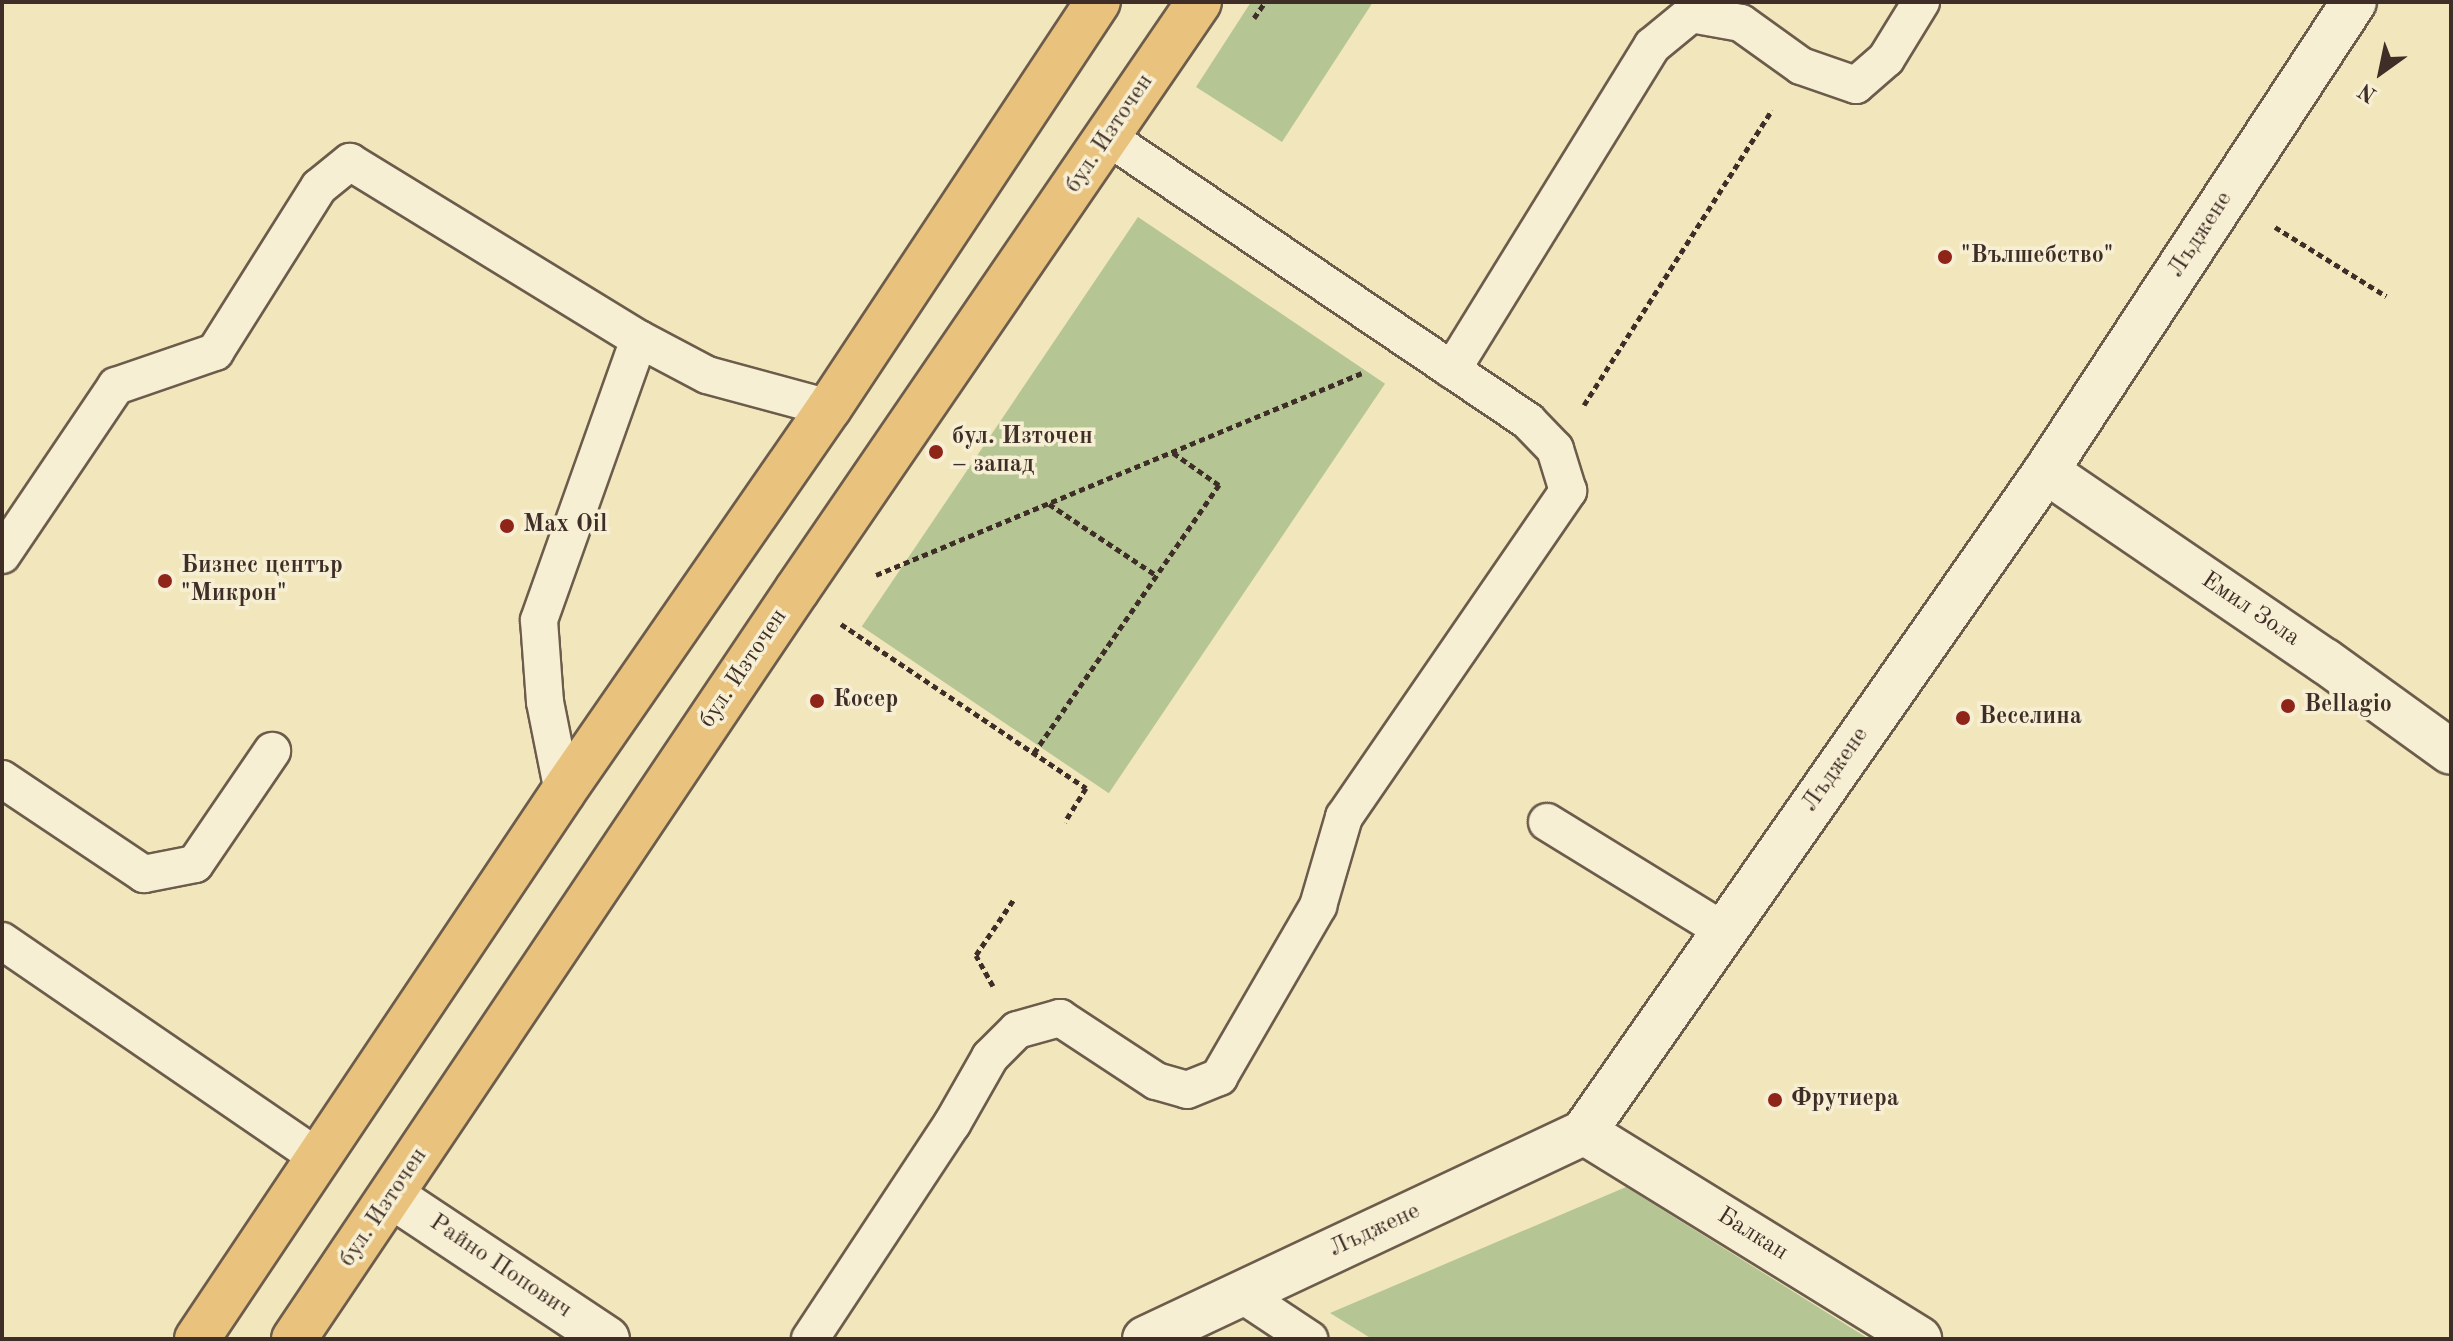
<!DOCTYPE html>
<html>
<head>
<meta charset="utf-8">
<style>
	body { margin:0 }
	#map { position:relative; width:2453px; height:1341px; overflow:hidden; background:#f2e6bc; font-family:"Old Standard TT",serif }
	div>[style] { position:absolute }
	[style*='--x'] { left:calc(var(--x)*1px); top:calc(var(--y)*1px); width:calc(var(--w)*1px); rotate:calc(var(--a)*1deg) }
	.green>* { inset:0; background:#b5c694; transform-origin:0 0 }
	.path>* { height:5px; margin-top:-2.5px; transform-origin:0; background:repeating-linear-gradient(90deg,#3f2e27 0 6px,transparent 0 10px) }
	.roads { filter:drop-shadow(2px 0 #6c5c4c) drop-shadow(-2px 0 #6c5c4c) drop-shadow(0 2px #6c5c4c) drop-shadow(0 -2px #6c5c4c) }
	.service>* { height:36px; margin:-18px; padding:0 18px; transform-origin:18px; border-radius:18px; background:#f7efd3 }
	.minor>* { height:44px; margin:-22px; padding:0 22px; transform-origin:22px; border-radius:22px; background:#f7efd3 }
	.primary>* { height:44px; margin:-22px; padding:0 22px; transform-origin:22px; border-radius:22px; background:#e9c37e }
	.dots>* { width:22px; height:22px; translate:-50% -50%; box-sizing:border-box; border:4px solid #f7efd3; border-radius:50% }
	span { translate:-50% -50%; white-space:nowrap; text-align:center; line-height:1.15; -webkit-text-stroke:7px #f7efd3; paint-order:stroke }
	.street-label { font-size:24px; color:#3f2e27 }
	.poi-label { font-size:24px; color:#3f2e27; font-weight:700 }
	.left { translate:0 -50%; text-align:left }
	.frame { position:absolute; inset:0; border:4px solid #3f2e27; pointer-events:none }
	.north { position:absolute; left:2341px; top:32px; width:80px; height:80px; -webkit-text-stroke:6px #f7efd3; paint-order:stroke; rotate:213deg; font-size:22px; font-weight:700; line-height:32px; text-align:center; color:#3f2e27 }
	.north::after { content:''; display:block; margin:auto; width:28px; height:36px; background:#3f2e27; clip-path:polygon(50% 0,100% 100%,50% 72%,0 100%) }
</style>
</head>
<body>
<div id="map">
	<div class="green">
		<div style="clip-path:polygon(1251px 2px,1373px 2px,1282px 142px,1196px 87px)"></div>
		<div style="left:1138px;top:217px;width:298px;height:494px;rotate:34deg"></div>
		<div style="clip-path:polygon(1626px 1187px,1869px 1339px,1372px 1339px,1330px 1313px)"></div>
	</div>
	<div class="path">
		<div style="--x:1254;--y:18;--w:19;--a:-55"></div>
		<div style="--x:2275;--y:227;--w:131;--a:31.9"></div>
		<div style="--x:1584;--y:405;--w:350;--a:-57.5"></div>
		<div style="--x:1049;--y:504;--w:128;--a:33.6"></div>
		<div style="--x:876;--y:575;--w:526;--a:-22.57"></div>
		<div style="--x:841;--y:624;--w:295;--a:33.8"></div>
		<div style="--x:1086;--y:788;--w:40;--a:122"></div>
		<div style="--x:1034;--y:753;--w:326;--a:-55.4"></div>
		<div style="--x:1219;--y:485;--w:57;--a:-144.9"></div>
		<div style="--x:993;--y:986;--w:35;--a:-119"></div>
		<div style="--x:976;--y:955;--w:68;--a:-55.8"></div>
	</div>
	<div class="roads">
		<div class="service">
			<div style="--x:1452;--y:370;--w:381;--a:-58.3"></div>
			<div style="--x:1652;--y:46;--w:50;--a:-39.4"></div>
			<div style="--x:1691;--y:14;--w:51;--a:10.2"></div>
			<div style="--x:1741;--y:23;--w:74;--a:35.6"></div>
			<div style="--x:1801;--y:66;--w:58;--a:19.1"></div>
			<div style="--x:1856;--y:85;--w:40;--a:-41"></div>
			<div style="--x:1886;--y:59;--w:67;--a:-58.4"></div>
			<div style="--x:2;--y:555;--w:204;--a:-56"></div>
			<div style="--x:116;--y:386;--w:105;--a:-19"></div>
			<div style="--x:215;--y:352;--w:195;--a:-57.8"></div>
			<div style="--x:319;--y:187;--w:40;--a:-39"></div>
			<div style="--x:350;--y:162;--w:339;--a:31.5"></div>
			<div style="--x:639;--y:339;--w:77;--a:27.9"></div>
			<div style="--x:707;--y:375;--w:126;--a:15.1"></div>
			<div style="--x:2;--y:779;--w:171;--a:33.8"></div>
			<div style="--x:144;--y:874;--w:52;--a:-11.1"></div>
			<div style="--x:195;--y:864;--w:137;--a:-55.7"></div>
			<div style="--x:563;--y:792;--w:92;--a:-101.3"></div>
			<div style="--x:545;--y:702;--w:82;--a:-94.2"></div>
			<div style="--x:539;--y:620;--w:298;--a:-70.4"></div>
			<div style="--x:1547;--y:822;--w:208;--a:31.6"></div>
			<div style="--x:2;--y:941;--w:384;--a:34.4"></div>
			<div style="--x:1241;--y:1294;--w:82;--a:33.5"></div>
			<div style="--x:810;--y:1339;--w:258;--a:-56.6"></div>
			<div style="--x:952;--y:1124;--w:77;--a:-60.4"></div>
			<div style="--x:990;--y:1057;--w:38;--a:-45"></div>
			<div style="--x:1017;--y:1030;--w:45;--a:-15.6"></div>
			<div style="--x:1060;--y:1018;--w:115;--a:33.3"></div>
			<div style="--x:1156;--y:1081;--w:32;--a:16"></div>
			<div style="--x:1187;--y:1090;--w:35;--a:-22"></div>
			<div style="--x:1219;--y:1077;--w:198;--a:-59.9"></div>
			<div style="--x:1318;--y:906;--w:93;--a:-73.7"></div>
			<div style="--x:1344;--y:817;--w:396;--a:-55.5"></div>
			<div style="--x:1568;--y:491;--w:44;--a:-107.2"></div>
			<div style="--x:1555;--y:449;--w:39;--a:-134"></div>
			<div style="--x:1528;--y:421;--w:506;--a:-145.96"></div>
		</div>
		<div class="minor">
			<div style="--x:2046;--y:471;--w:338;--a:34.3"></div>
			<div style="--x:2325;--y:661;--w:155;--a:35.8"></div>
			<div style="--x:1584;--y:1132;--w:394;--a:31.7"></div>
			<div style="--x:392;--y:1196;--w:258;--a:33.6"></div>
			<div style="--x:1145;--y:1339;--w:485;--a:-25.2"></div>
			<div style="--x:1584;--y:1132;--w:806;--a:-55.05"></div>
			<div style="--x:2046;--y:471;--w:561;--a:-56.71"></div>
		</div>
		<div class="primary">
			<div style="--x:197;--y:1339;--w:658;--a:-56.21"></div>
			<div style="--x:563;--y:792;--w:467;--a:-55.3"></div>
			<div style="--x:829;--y:408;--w:487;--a:-56.5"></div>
			<div style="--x:294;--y:1339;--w:902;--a:-56.12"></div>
			<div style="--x:797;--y:590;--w:712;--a:-55.64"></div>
		</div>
	</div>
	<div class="dots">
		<div style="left:1945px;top:257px;background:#8f2418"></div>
		<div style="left:936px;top:452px;background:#8f2418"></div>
		<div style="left:507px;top:526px;background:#8f2418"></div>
		<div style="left:165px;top:581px;background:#8f2418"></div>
		<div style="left:817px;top:701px;background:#8f2418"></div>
		<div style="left:2288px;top:706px;background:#8f2418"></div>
		<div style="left:1963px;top:718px;background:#8f2418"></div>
		<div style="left:1775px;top:1100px;background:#8f2418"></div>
	</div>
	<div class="street-label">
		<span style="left:1110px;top:134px;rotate:-56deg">бул. Източен</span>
		<span style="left:2201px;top:235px;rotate:-57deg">Лъджене</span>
		<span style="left:2250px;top:610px;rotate:34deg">Емил Зола</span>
		<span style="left:744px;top:669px;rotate:-56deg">бул. Източен</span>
		<span style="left:1836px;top:770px;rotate:-55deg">Лъджене</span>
		<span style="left:384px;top:1208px;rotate:-56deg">бул. Източен</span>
		<span style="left:1375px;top:1231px;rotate:-25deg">Лъджене</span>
		<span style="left:1752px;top:1235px;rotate:32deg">Балкан</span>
		<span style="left:500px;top:1267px;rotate:34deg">Райно Попович</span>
	</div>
	<div class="poi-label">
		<span class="left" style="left:1961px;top:257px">"Вълшебство"</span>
		<span class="left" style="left:952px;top:452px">бул. Източен<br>– запад</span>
		<span class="left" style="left:523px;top:526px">Max Oil</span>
		<span class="left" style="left:181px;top:581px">Бизнес център<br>"Микрон"</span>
		<span class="left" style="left:833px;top:701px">Косер</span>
		<span class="left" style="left:2304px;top:706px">Bellagio</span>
		<span class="left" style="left:1979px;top:718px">Веселина</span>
		<span class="left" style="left:1791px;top:1100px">Фрутиера</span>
	</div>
	<div class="frame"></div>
	<div class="north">N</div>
</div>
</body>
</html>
